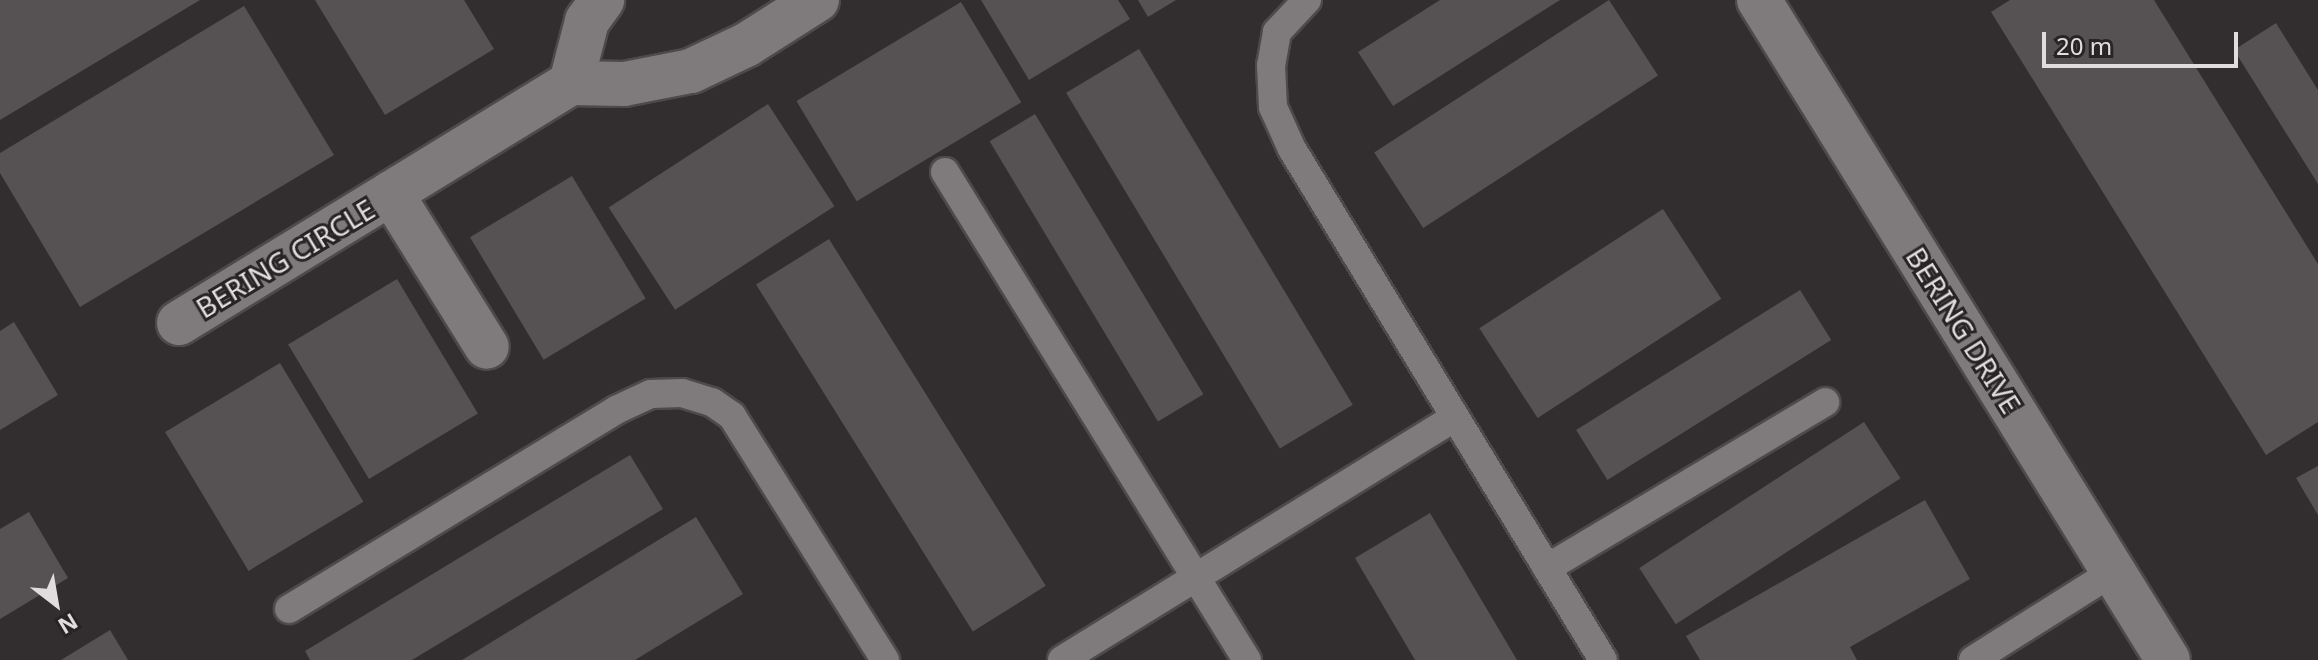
<!DOCTYPE html>
<html>
<head>
<meta charset="utf-8">
<style>
	body { margin:0 }
	#map { position:relative; width:2318px; height:660px; overflow:hidden; background:#322e2f; font-family:"Noto Sans",sans-serif }
	div>[style] { position:absolute }
	[style*='--x'] { left:calc(var(--x)*1px); top:calc(var(--y)*1px); width:calc(var(--w)*1px); rotate:calc(var(--a)*1deg) }
	.building>* { inset:0; background:#565152; transform-origin:0 0 }
	.roads { filter:drop-shadow(2px 0 #4d4a4b) drop-shadow(-2px 0 #4d4a4b) drop-shadow(0 2px #4d4a4b) drop-shadow(0 -2px #4d4a4b) }
	.service>* { height:28px; margin:-14px; padding:0 14px; transform-origin:14px; border-radius:14px; background:#7f7a7b }
	.minor>* { height:44px; margin:-22px; padding:0 22px; transform-origin:22px; border-radius:22px; background:#7f7a7b }
	.tertiary>* { height:44px; margin:-22px; padding:0 22px; transform-origin:22px; border-radius:22px; background:#7f7a7b }
	span { translate:-50% -50%; white-space:nowrap; text-align:center; line-height:1.15; -webkit-text-stroke:6px #282425; paint-order:stroke }
	.street-label { font-size:28px; color:#e0ddde }
	.north { position:absolute; left:16px; top:564px; width:80px; height:80px; -webkit-text-stroke:6px #282425; paint-order:stroke; rotate:149deg; font-size:22px; font-weight:700; line-height:32px; text-align:center; color:#e0ddde }
	.north::after { content:''; display:block; margin:auto; width:28px; height:36px; background:#e0ddde; clip-path:polygon(50% 0,100% 100%,50% 72%,0 100%) }
	.scale { position:absolute; left:2042px; top:32px; width:196px; height:36px; box-sizing:border-box; border:4px solid #e0ddde; border-top:0; padding-left:10px; font-size:24px; line-height:28px; white-space:nowrap; color:#e0ddde; -webkit-text-stroke:6px #282425; paint-order:stroke }
</style>
</head>
<body>
<div id="map">
	<div class="building">
		<div style="clip-path:polygon(0 0,200px 0,0 120px)"></div>
		<div style="clip-path:polygon(315px 0,464px 0,494px 49px,385px 115px)"></div>
		<div style="clip-path:polygon(981px 0,1118px 0,1130px 19px,1029px 80px)"></div>
		<div style="clip-path:polygon(1138px 0,1176px 0,1148px 17px)"></div>
		<div style="clip-path:polygon(1440px 0,1560px 0,1393px 106px,1358px 52px)"></div>
		<div style="left:1609px;top:0;width:90px;height:280px;rotate:57deg"></div>
		<div style="clip-path:polygon(2010px 0,2154px 0,2318px 264px,2318px 422px,2266px 455px,1991px 12px)"></div>
		<div style="left:961px;top:2px;width:117px;height:192px;rotate:59deg"></div>
		<div style="clip-path:polygon(244px 6px,334px 155px,80px 307px,0 173px,0 153px)"></div>
		<div style="clip-path:polygon(2276px 23px,2318px 90px,2318px 184px,2234px 50px)"></div>
		<div style="left:1139px;top:49px;width:415px;height:85px;rotate:59deg"></div>
		<div style="left:768px;top:104px;width:122px;height:190px;rotate:57deg"></div>
		<div style="left:1035px;top:114px;width:327px;height:53px;rotate:59deg"></div>
		<div style="left:572px;top:176px;width:143px;height:119px;rotate:59deg"></div>
		<div style="left:1663px;top:209px;width:107px;height:219px;rotate:57deg"></div>
		<div style="left:829px;top:239px;width:409px;height:86px;rotate:58deg"></div>
		<div style="left:397px;top:279px;width:157px;height:127px;rotate:59deg"></div>
		<div style="left:1800px;top:290px;width:59px;height:264px;rotate:58deg"></div>
		<div style="clip-path:polygon(14px 322px,58px 395px,0 430px,0 331px)"></div>
		<div style="left:280px;top:363px;width:162px;height:134px;rotate:59deg"></div>
		<div style="left:1864px;top:422px;width:67px;height:268px;rotate:57deg"></div>
		<div style="clip-path:polygon(630px 455px,663px 509px,412px 660px,310px 660px,305px 651px)"></div>
		<div style="clip-path:polygon(2318px 466px,2318px 515px,2296px 478px)"></div>
		<div style="clip-path:polygon(1925px 500px,1970px 579px,1850px 647px,1857px 660px,1700px 660px,1686px 636px)"></div>
		<div style="clip-path:polygon(29px 512px,68px 578px,0 619px,0 529px)"></div>
		<div style="clip-path:polygon(1430px 513px,1517px 660px,1415px 660px,1355px 558px)"></div>
		<div style="clip-path:polygon(696px 517px,743px 594px,635px 660px,462px 660px)"></div>
		<div style="clip-path:polygon(110px 630px,128px 660px,61px 660px)"></div>
	</div>
	<div class="roads">
		<div class="service">
			<div style="--x:1307;--y:0;--w:44;--a:133.2"></div>
			<div style="--x:1277;--y:32;--w:34;--a:100"></div>
			<div style="--x:1271;--y:65;--w:42;--a:87.3"></div>
			<div style="--x:1273;--y:107;--w:46;--a:65.7"></div>
			<div style="--x:1292;--y:149;--w:598;--a:58.67"></div>
			<div style="--x:945;--y:172;--w:574;--a:58.25"></div>
			<div style="--x:1547;--y:568;--w:324;--a:-30.8"></div>
			<div style="--x:289;--y:609;--w:383;--a:-31.3"></div>
			<div style="--x:616;--y:410;--w:38;--a:-25"></div>
			<div style="--x:651;--y:394;--w:31;--a:-2"></div>
			<div style="--x:682;--y:393;--w:31;--a:17"></div>
			<div style="--x:712;--y:402;--w:24;--a:35"></div>
			<div style="--x:732;--y:416;--w:288;--a:57.9"></div>
			<div style="--x:1062;--y:660;--w:462;--a:-31.7"></div>
			<div style="--x:1973;--y:660;--w:165;--a:-32.2"></div>
		</div>
		<div class="minor">
			<div style="--x:571;--y:83;--w:64;--a:-75.5"></div>
			<div style="--x:587;--y:21;--w:26;--a:-54"></div>
			<div style="--x:391;--y:193;--w:181;--a:58.1"></div>
			<div style="--x:179;--y:323;--w:460;--a:-31.5"></div>
			<div style="--x:571;--y:83;--w:53;--a:1.1"></div>
			<div style="--x:624;--y:84;--w:68;--a:-11"></div>
			<div style="--x:691;--y:71;--w:61;--a:-25.3"></div>
			<div style="--x:746;--y:45;--w:84;--a:-32.4"></div>
		</div>
		<div class="tertiary">
			<div style="--x:1759;--y:0;--w:776;--a:58.21"></div>
		</div>
	</div>
	<div class="street-label">
		<span style="left:285px;top:258px;rotate:-31deg">BERING CIRCLE</span>
		<span style="left:1964px;top:330px;rotate:58deg">BERING DRIVE</span>
	</div>
	<div class="north">N</div>
	<div class="scale">20 m</div>
</div>
</body>
</html>
